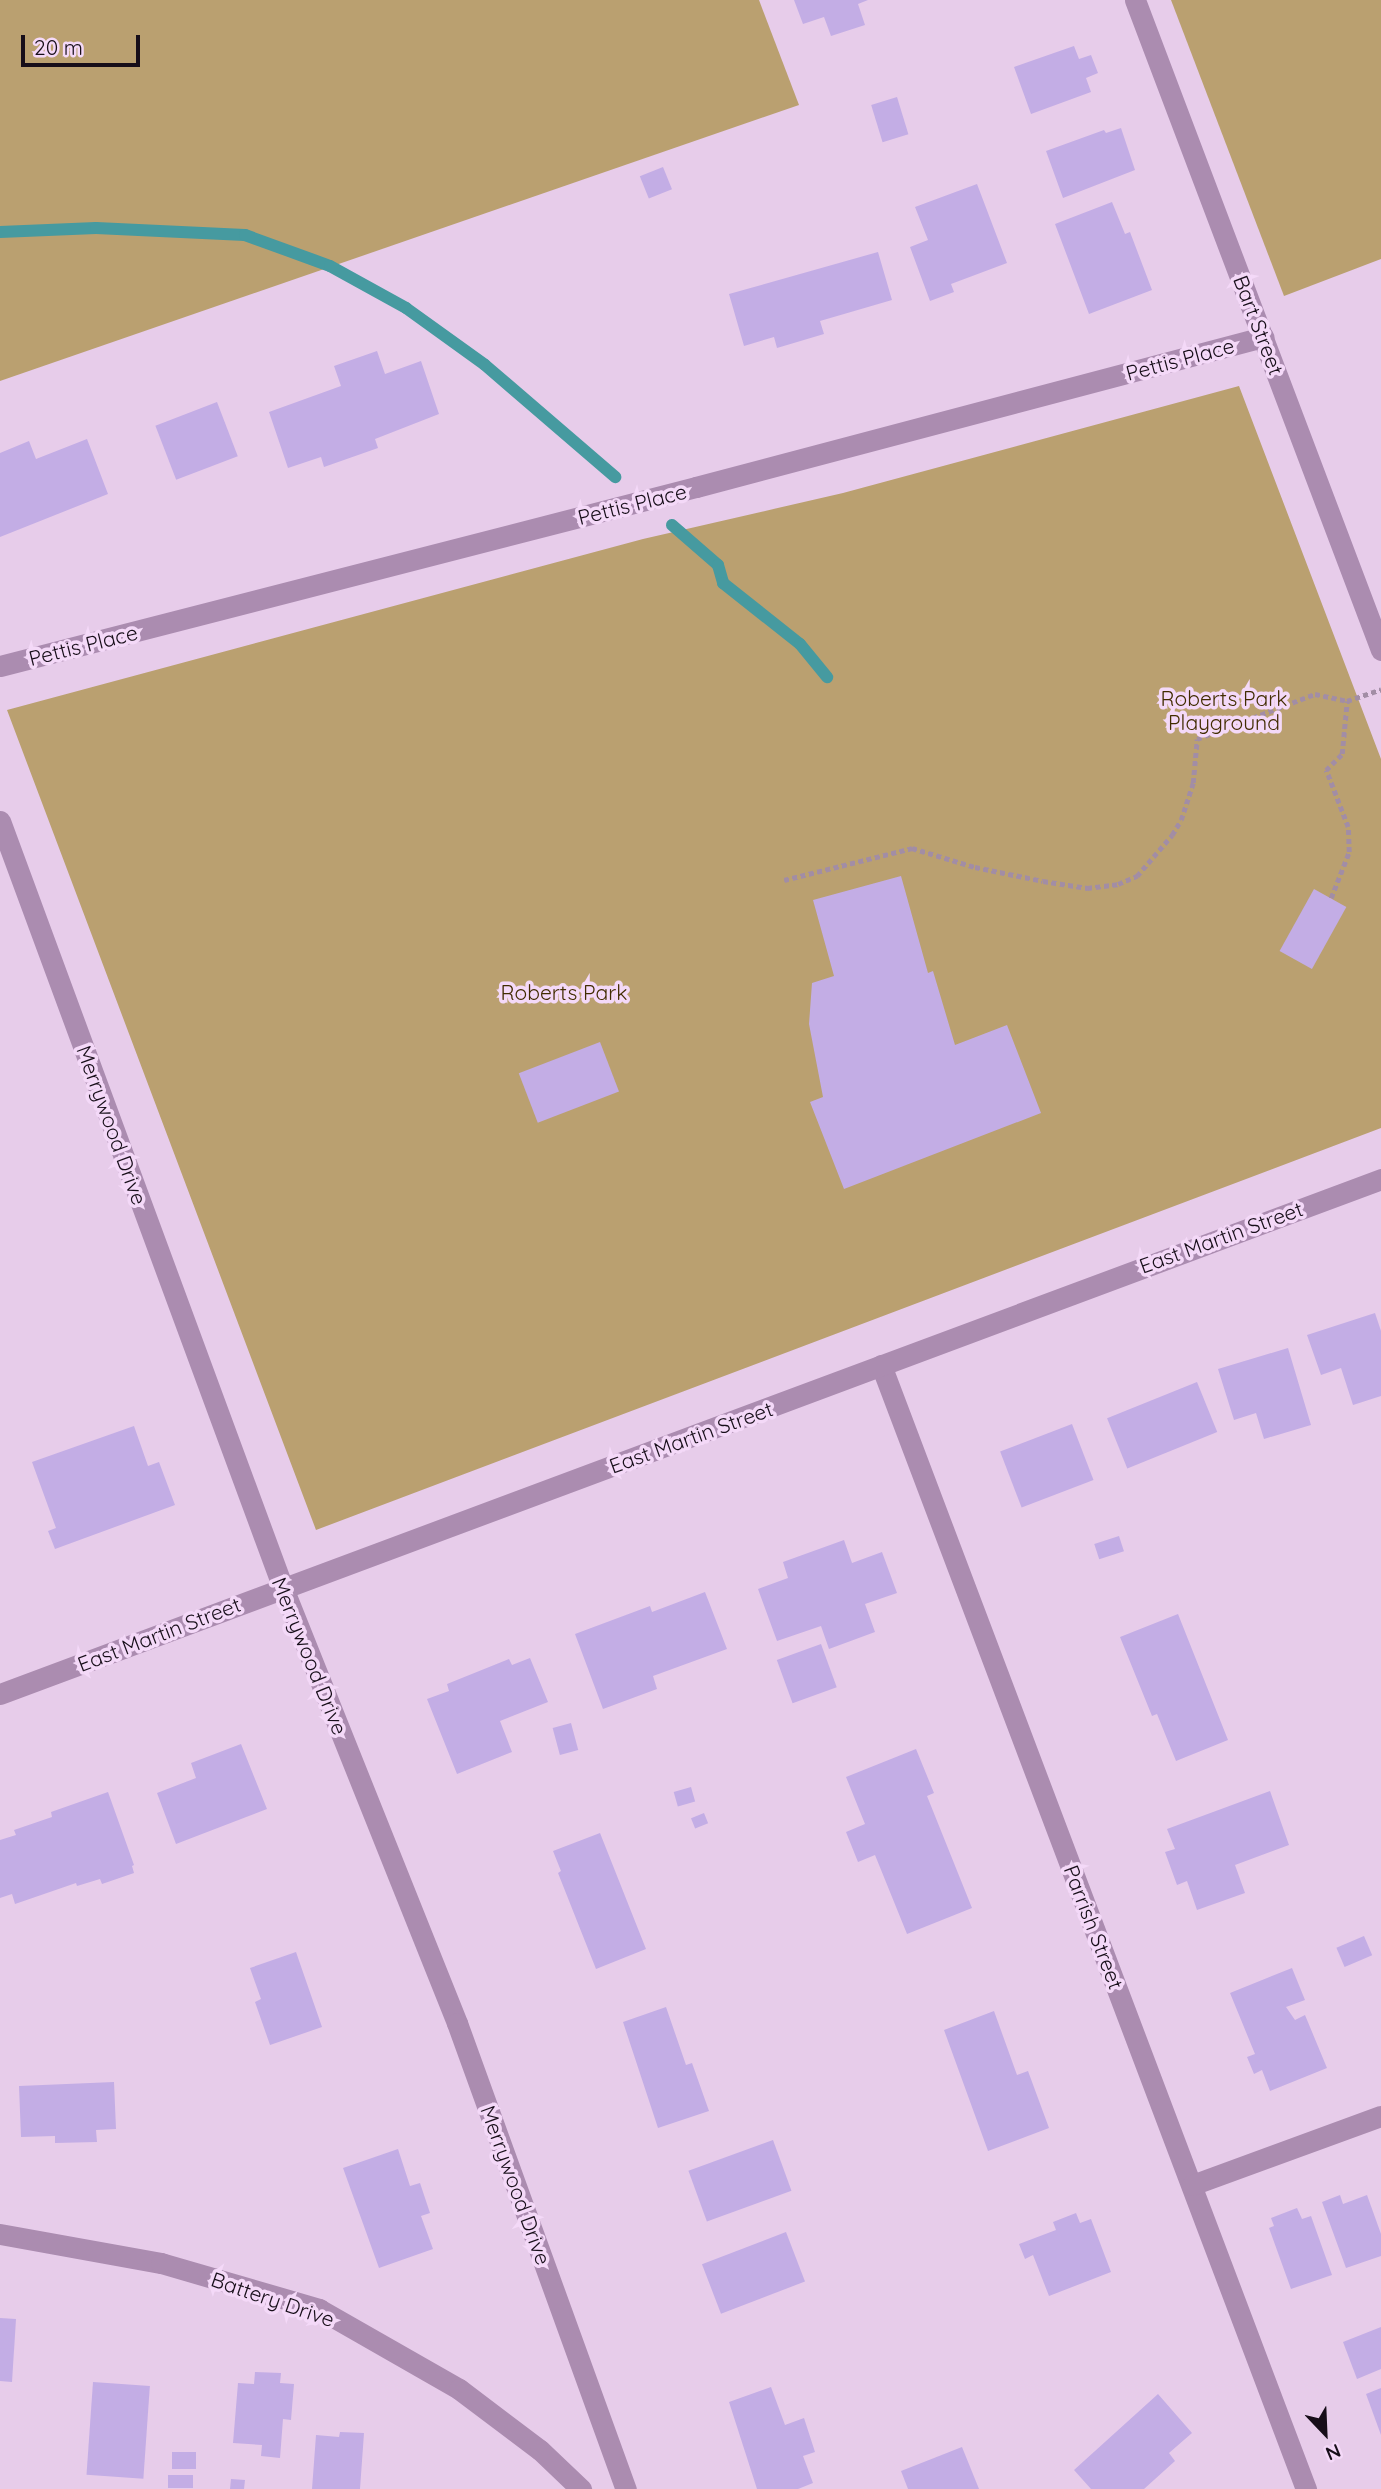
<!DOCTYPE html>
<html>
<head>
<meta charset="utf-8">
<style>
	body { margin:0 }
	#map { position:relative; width:1381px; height:2489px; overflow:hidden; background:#e7ccea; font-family:Quicksand,sans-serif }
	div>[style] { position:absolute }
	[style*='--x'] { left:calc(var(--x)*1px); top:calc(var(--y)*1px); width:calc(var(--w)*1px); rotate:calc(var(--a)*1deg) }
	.green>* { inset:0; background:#baa070 }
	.stream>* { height:12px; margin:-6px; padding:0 6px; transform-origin:6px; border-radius:6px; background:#469aa0 }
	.building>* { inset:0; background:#c3ade5; transform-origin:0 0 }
	.path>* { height:4.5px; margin-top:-2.25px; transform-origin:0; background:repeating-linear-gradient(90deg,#a28da5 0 5px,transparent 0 8.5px) }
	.minor>* { height:21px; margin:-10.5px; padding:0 10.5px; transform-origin:10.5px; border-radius:10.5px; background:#ab8cb0 }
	span { translate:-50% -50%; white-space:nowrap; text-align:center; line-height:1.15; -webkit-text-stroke:7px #f4d9f8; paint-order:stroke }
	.street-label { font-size:21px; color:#170e19 }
	.park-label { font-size:21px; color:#412c00 }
	.north { position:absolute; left:1290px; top:2398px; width:70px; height:70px; -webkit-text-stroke:5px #f4d9f8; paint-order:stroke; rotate:157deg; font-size:19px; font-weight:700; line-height:28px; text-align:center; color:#170e19 }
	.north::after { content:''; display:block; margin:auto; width:24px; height:32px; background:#170e19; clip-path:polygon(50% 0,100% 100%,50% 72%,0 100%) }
	.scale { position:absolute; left:21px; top:35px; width:119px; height:32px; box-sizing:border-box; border:4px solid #170e19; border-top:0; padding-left:9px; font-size:21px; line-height:24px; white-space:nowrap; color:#170e19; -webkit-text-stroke:5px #f4d9f8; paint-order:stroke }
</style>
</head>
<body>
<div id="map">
	<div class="green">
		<div style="clip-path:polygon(0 0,759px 0,799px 105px,0 381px)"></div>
		<div style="clip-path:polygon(1171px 0,1381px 0,1381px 259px,1284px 296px)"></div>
		<div style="clip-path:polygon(1239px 386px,1381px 759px,1381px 1128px,316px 1530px,7px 710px,643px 539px,843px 493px)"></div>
	</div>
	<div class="stream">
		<div style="--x:0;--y:232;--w:96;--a:-2.4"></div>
		<div style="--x:96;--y:228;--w:149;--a:2.7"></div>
		<div style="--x:245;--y:235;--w:90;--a:20"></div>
		<div style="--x:330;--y:266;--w:87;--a:28.9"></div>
		<div style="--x:406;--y:308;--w:97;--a:35.8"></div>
		<div style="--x:485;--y:365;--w:172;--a:40.7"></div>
		<div style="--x:672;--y:525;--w:61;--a:41"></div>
		<div style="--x:718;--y:565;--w:19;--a:74"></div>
		<div style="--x:723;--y:583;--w:98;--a:38.4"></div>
		<div style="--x:800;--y:644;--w:43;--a:50.7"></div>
	</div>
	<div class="building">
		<div style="clip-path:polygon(794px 0,868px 0,858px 4px,865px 25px,831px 36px,824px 17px,803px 24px)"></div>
		<div style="clip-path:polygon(1074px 46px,1079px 59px,1091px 55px,1098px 73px,1086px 78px,1091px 92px,1031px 114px,1014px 67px)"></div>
		<div style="left:897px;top:97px;width:39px;height:27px;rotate:73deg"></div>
		<div style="clip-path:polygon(1121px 128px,1135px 170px,1063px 198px,1046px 151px,1104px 130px,1106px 133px)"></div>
		<div style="left:663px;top:167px;width:24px;height:25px;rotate:68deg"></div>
		<div style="clip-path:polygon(977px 184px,1007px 263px,951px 284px,954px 292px,930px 301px,910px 247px,928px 240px,915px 207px)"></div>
		<div style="clip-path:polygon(1112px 202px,1125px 234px,1130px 232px,1152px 290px,1089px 314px,1055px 224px)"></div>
		<div style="clip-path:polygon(878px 252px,892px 300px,820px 321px,824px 334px,777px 348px,774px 337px,744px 346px,729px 294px)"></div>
		<div style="clip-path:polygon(377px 351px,385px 374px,421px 361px,439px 414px,375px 439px,378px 448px,324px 467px,321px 457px,288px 468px,269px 412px,341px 386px,334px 366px)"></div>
		<div style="left:217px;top:402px;width:58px;height:66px;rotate:69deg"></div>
		<div style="clip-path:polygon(87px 439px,108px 494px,0 537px,0 453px,29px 441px,36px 459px)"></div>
		<div style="clip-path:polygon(901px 876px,928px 973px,933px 971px,955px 1045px,1007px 1025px,1041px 1113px,844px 1189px,810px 1102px,823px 1097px,809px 1024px,812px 983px,834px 976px,813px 900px)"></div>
		<div style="left:1314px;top:889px;width:37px;height:71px;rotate:29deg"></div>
		<div style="left:600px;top:1042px;width:53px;height:87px;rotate:69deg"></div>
		<div style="clip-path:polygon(1375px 1313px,1381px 1331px,1381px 1396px,1353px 1405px,1341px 1368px,1321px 1375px,1307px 1335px)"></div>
		<div style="clip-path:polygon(1288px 1348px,1311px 1425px,1264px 1439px,1256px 1413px,1234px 1420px,1218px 1369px)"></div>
		<div style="left:1197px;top:1382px;width:54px;height:97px;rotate:68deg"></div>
		<div style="left:1072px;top:1424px;width:60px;height:77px;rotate:69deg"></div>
		<div style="clip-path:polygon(134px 1426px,148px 1466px,159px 1462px,175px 1505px,55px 1549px,48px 1531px,56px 1528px,32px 1462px)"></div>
		<div style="left:1119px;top:1536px;width:16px;height:26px;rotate:72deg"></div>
		<div style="clip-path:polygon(844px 1540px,852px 1563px,882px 1552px,897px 1593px,865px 1604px,875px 1632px,829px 1649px,821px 1626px,777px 1641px,758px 1589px,788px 1578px,783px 1562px)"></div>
		<div style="clip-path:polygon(705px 1592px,727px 1649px,653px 1676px,657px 1689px,603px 1709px,575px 1634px,650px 1606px,652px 1612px)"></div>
		<div style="clip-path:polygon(1178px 1614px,1228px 1740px,1176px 1761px,1157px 1714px,1152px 1716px,1120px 1637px)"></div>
		<div style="left:821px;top:1644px;width:46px;height:47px;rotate:70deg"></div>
		<div style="clip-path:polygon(530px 1658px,548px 1702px,500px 1721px,512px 1752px,457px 1774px,427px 1699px,449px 1691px,447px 1684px,509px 1659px,512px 1665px)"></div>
		<div style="left:571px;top:1723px;width:28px;height:19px;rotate:75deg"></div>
		<div style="clip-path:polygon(241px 1744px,267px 1809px,176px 1844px,157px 1793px,196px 1778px,191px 1763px)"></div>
		<div style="clip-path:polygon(916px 1749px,934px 1793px,927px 1796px,972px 1908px,907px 1934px,875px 1855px,858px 1862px,846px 1832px,865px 1824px,846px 1777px)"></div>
		<div style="left:691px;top:1787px;width:15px;height:18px;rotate:74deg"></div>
		<div style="clip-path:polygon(1270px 1791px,1289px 1845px,1235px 1865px,1245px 1893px,1197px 1910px,1187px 1881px,1177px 1885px,1165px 1852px,1175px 1849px,1167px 1829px)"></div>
		<div style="clip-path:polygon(108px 1792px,134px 1865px,132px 1866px,134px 1873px,102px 1884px,100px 1879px,77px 1886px,76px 1883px,15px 1904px,12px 1894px,0 1898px,0 1840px,16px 1835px,14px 1830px,52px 1817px,51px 1812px)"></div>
		<div style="left:704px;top:1813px;width:11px;height:14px;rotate:68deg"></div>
		<div style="clip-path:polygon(600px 1833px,646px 1949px,596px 1969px,558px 1873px,561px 1871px,553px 1851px)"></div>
		<div style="left:1364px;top:1936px;width:21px;height:30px;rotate:67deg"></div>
		<div style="clip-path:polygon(296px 1952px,322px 2027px,270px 2045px,255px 2002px,261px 1999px,250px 1968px)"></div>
		<div style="clip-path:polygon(1292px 1968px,1305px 2000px,1286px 2007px,1295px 2020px,1305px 2015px,1327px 2068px,1270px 2091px,1262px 2070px,1254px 2074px,1247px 2057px,1255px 2054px,1230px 1993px)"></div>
		<div style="clip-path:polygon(666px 2007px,686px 2065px,692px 2063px,709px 2111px,658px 2128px,623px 2022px)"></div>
		<div style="clip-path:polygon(994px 2011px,1017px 2075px,1028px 2071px,1049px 2128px,988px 2151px,944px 2030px)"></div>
		<div style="clip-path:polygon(114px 2082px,116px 2129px,96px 2130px,97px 2142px,55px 2143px,55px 2136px,21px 2137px,19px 2086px)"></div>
		<div style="left:773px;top:2140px;width:54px;height:90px;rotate:70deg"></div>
		<div style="clip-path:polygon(398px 2149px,410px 2186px,420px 2183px,430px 2213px,421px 2216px,433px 2249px,379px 2268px,343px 2168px)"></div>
		<div style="clip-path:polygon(1340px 2195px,1343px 2204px,1367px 2195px,1381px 2234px,1381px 2256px,1346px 2268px,1322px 2202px)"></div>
		<div style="clip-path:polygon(1297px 2208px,1302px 2219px,1311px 2216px,1332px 2275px,1291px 2289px,1269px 2228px,1274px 2226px,1271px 2218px)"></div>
		<div style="clip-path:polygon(1076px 2213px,1080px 2223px,1091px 2219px,1111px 2272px,1049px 2296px,1033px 2255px,1025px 2259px,1019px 2244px,1056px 2230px,1053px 2222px)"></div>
		<div style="left:786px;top:2232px;width:53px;height:90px;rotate:69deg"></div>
		<div style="clip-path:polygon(0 2318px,16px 2319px,12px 2382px,0 2381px)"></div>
		<div style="clip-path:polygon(1381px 2327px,1381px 2369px,1357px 2379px,1343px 2342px)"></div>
		<div style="clip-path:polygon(255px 2372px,281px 2373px,280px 2383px,294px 2384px,291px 2420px,283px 2419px,280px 2458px,261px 2456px,262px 2445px,233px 2443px,238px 2383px,254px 2384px)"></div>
		<div style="left:93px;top:2382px;width:57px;height:93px;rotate:4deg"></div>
		<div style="clip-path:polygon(771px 2387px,785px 2425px,804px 2418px,815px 2452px,803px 2456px,813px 2483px,798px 2489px,757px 2489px,729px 2402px)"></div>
		<div style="clip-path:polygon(1381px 2388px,1381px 2435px,1366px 2394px)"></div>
		<div style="clip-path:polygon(1158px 2394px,1192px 2433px,1169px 2453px,1175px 2461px,1144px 2489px,1091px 2489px,1074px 2470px)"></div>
		<div style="clip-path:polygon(340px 2432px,364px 2433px,360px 2489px,312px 2489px,316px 2435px,339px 2437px)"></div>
		<div style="clip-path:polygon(962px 2447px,979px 2489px,908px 2489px,901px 2471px)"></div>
		<div style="left:196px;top:2452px;width:17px;height:24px;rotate:90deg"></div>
		<div style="left:168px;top:2475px;width:25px;height:13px"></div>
		<div style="clip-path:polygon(231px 2479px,245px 2480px,244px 2489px,230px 2489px)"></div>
	</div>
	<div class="path">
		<div style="--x:784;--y:880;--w:132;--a:-14"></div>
		<div style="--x:912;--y:848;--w:66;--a:16.8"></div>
		<div style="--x:975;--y:867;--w:69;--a:11.6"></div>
		<div style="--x:1043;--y:881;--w:45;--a:9"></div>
		<div style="--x:1087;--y:888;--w:31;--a:-7"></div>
		<div style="--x:1118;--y:884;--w:21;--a:-23"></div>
		<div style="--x:1137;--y:876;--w:54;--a:-49.5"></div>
		<div style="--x:1172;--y:835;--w:17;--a:-59"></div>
		<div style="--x:1181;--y:820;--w:39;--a:-72"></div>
		<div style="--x:1193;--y:783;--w:44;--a:-84.8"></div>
		<div style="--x:1197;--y:739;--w:126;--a:-20.9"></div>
		<div style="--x:1315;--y:694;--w:33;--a:12"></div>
		<div style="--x:1331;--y:898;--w:49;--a:-68.6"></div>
		<div style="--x:1349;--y:852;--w:25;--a:-92"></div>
		<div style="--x:1348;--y:827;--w:61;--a:-111.1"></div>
		<div style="--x:1326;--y:770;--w:23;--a:-45"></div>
		<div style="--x:1342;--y:754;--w:53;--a:-84.6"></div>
		<div style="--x:1347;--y:701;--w:36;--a:-19"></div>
	</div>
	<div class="minor">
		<div style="--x:1135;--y:0;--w:695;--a:69.27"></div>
		<div style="--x:0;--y:666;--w:719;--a:-14.42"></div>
		<div style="--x:696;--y:487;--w:587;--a:-14.82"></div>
		<div style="--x:0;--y:821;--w:818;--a:69.75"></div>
		<div style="--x:283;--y:1588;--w:469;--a:68.2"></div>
		<div style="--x:457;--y:2023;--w:496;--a:70.1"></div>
		<div style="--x:881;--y:1365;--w:1202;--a:69.29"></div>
		<div style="--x:0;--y:1694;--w:1474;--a:-20.45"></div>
		<div style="--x:1192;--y:2185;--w:201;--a:-20.1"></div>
		<div style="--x:0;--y:2234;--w:164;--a:10.2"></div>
		<div style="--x:161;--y:2263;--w:165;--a:16.2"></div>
		<div style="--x:319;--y:2309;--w:161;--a:29.7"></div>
		<div style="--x:459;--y:2389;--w:101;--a:37"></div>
		<div style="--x:540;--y:2450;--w:57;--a:43.6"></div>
	</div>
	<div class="street-label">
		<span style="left:1259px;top:325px;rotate:69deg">Bart Street</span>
		<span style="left:1180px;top:359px;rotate:-15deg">Pettis Place</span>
		<span style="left:632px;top:504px;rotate:-14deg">Pettis Place</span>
		<span style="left:83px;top:645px;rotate:-14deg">Pettis Place</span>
		<span style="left:112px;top:1125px;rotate:70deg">Merrywood Drive</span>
		<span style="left:1221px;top:1237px;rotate:-20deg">East Martin Street</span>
		<span style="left:691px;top:1437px;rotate:-20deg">East Martin Street</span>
		<span style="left:159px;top:1634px;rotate:-21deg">East Martin Street</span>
		<span style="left:310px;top:1656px;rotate:68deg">Merrywood Drive</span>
		<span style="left:1094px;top:1927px;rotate:69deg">Parrish Street</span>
		<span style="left:516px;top:2185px;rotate:70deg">Merrywood Drive</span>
		<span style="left:273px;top:2299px;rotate:19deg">Battery Drive</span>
	</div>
	<div class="park-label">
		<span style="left:1224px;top:710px">Roberts Park<br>Playground</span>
		<span style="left:564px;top:992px">Roberts Park</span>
	</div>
	<div class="north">N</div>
	<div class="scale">20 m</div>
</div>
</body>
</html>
